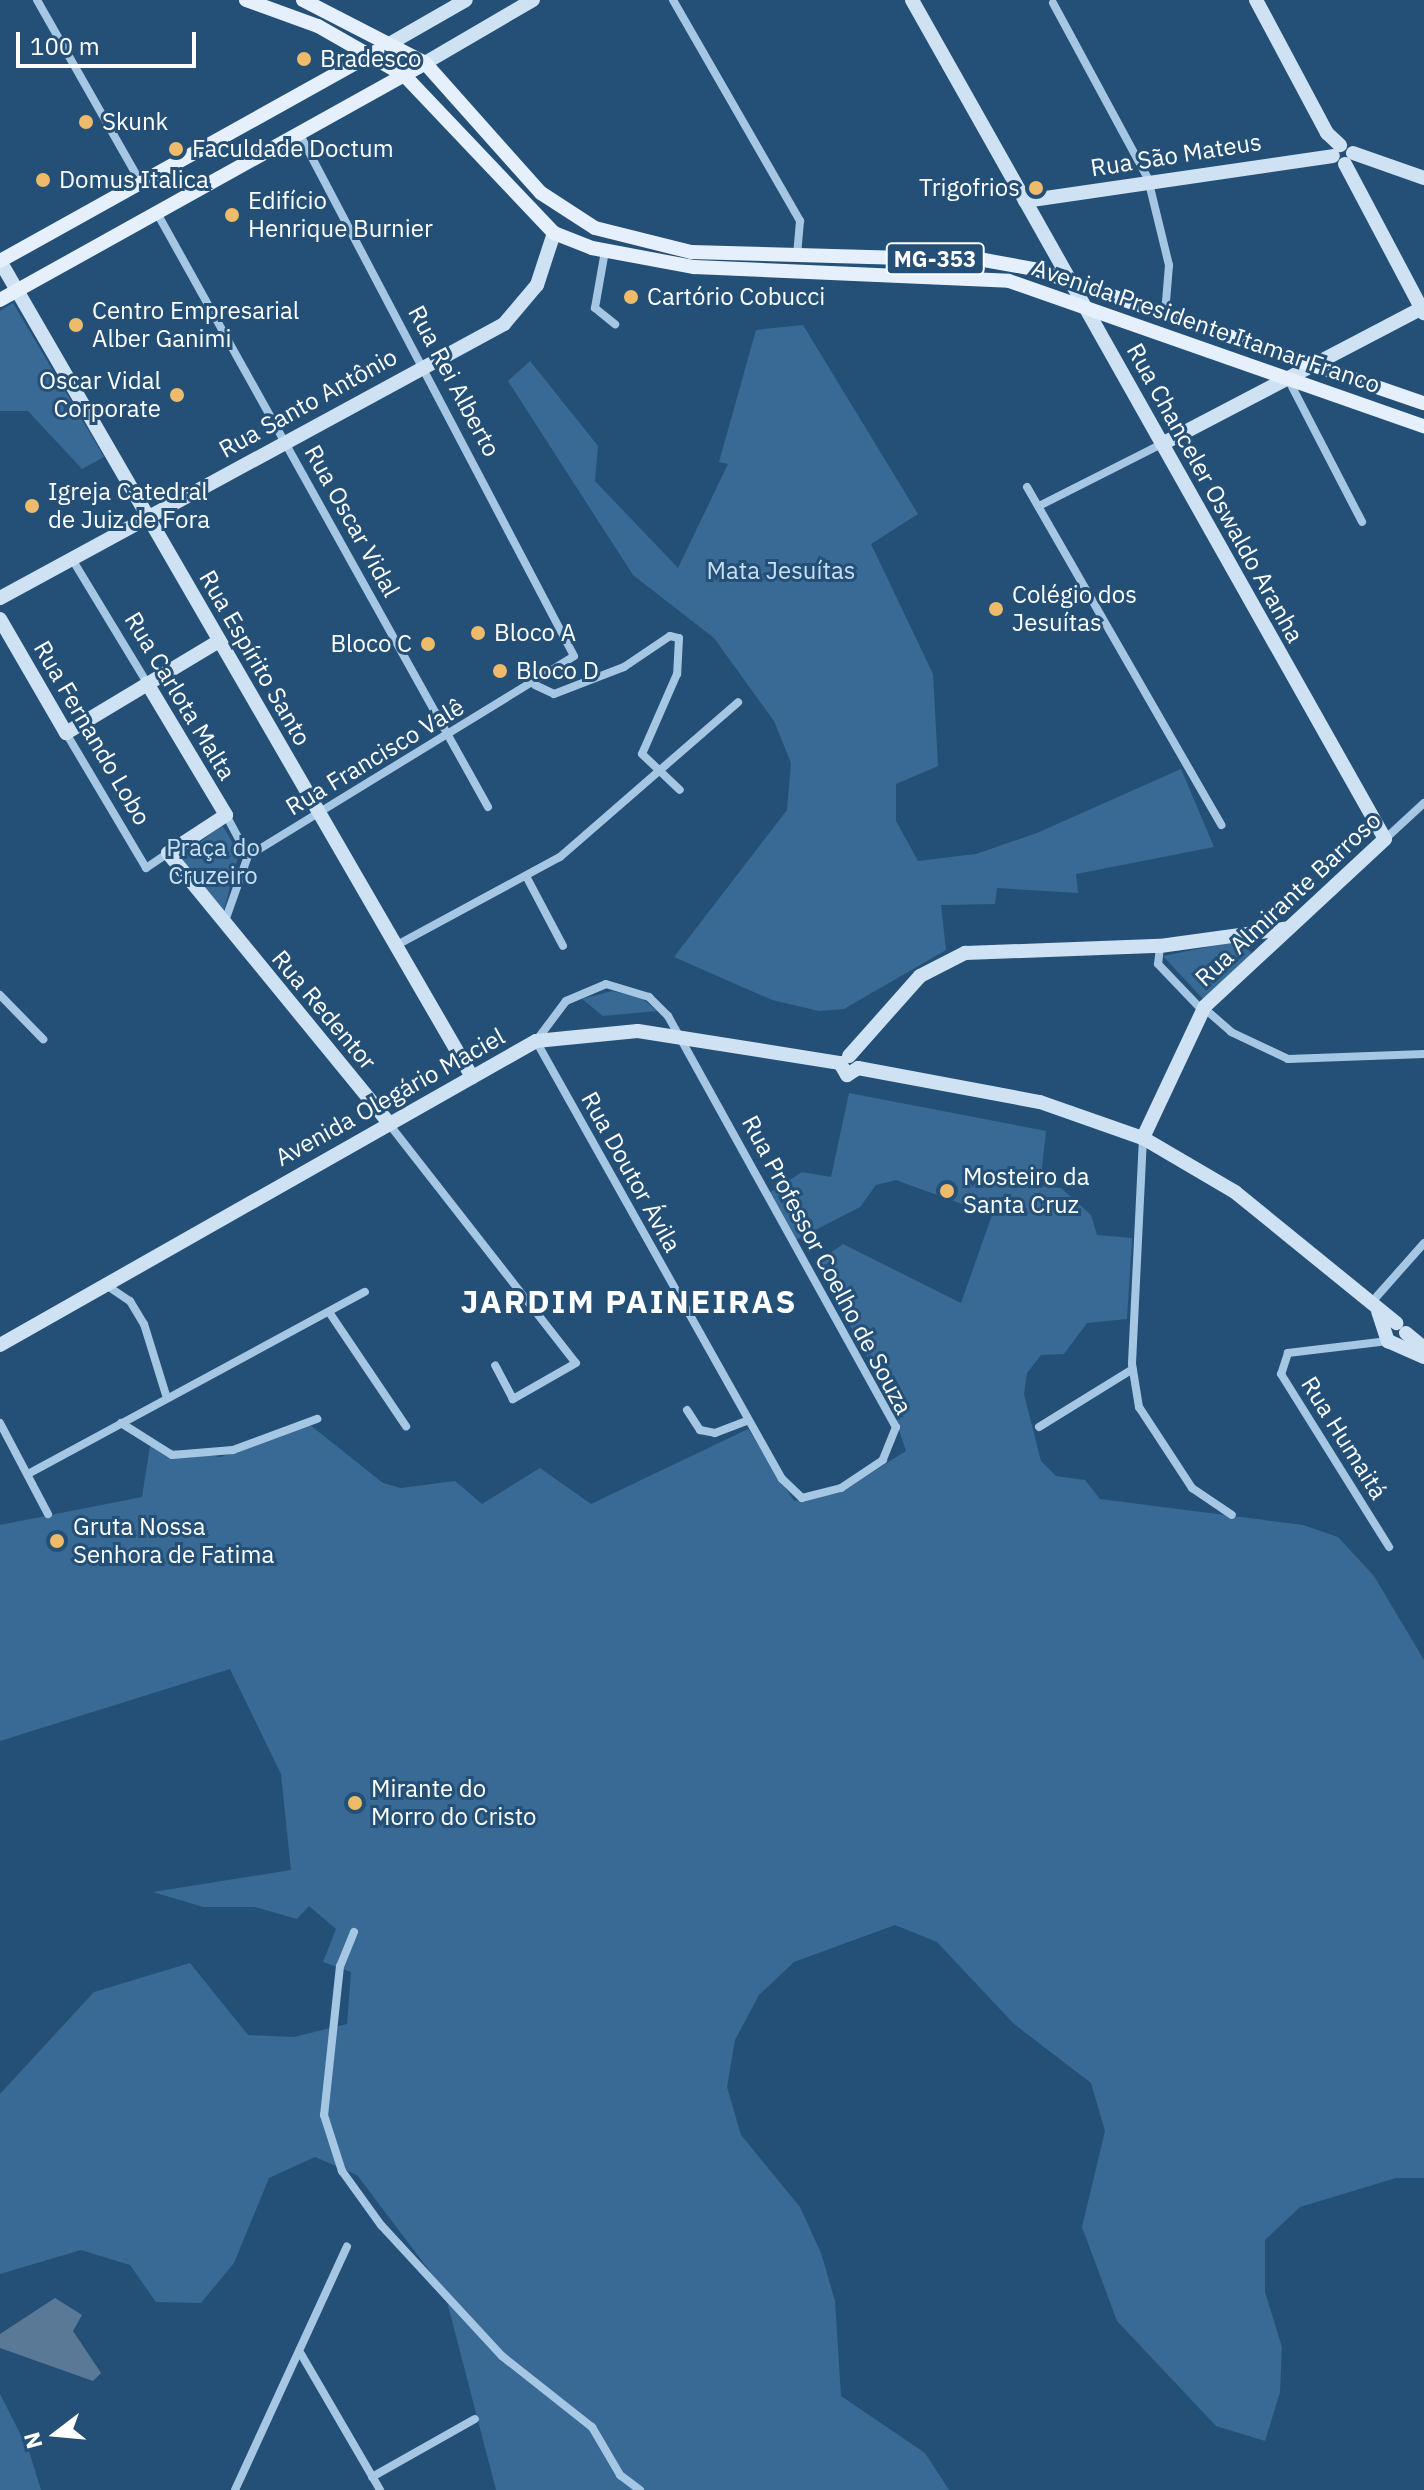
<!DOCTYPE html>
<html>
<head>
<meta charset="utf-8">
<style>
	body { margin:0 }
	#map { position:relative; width:1424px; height:2490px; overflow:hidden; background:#245077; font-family:"IBM Plex Sans",sans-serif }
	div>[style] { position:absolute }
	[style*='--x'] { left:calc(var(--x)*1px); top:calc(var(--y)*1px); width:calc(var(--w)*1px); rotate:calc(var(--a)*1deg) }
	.green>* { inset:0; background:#386a95 }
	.water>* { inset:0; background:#597996 }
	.street>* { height:8px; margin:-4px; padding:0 4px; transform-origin:4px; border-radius:4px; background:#a6c7e3 }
	.secondary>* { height:14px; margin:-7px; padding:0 7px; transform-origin:7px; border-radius:7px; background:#cfe2f3 }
	.primary>* { height:14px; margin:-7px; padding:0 7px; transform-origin:7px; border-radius:7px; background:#e5f0fc }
	.dots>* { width:22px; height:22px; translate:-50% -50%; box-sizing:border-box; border:4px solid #245077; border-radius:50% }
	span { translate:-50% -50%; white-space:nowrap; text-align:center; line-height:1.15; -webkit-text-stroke:6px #245077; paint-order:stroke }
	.shield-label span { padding:2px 6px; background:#245077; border:2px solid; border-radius:6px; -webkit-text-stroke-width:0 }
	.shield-label { font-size:22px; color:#fff; font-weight:700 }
	.poi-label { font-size:24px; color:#fff }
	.left { translate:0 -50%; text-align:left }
	.right { translate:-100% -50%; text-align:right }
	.street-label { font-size:24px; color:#fff }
	.park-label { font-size:24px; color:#c8dff3 }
	.district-label { font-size:32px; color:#fff; font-weight:700; letter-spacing:2px }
	.north { position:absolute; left:16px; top:2394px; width:80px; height:80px; -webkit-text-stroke:6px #245077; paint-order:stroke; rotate:254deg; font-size:22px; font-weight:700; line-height:32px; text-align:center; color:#fff }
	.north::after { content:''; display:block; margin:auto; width:28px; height:36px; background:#fff; clip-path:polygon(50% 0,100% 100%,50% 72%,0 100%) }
	.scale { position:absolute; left:16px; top:32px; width:180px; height:36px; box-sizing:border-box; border:4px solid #fff; border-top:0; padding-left:10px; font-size:24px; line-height:28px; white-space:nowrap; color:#fff; -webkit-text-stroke:6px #245077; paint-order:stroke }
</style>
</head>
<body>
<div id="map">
	<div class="green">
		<div style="clip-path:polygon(13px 303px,104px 457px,82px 469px,28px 411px,0 411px,0 311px)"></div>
		<div style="clip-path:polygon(803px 325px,918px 514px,871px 544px,933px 674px,938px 766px,896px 784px,896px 821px,918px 861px,976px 854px,1037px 833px,1181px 769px,1214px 847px,1076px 874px,1078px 893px,997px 888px,995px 904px,941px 905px,946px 950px,844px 1009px,819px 1011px,772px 1000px,674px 957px,787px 810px,791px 763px,774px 721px,714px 638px,633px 575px,508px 381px,530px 361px,598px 446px,595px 481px,678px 568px,728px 464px,719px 462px,756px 330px)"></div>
		<div style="clip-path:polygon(222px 825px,239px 853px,222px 917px,181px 857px)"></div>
		<div style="clip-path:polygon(1242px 940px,1252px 954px,1203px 999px,1163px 956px)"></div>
		<div style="clip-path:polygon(612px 991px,642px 998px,657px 1011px,603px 1016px,582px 999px)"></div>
		<div style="clip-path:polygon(849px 1093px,1046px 1131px,1040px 1186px,1061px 1188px,1091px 1215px,1097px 1235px,1132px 1238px,1127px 1319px,1087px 1323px,1064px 1354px,1041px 1355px,1027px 1373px,1024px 1394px,1041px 1461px,1056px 1476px,1085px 1480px,1100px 1499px,1303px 1525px,1338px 1537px,1374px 1576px,1424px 1660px,1424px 2178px,1396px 2178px,1300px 2207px,1265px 2240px,1265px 2292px,1282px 2347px,1280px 2392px,1265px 2441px,1216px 2426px,1117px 2321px,1082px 2227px,1105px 2131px,1091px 2083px,1014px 2024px,937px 1942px,895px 1925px,794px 1962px,759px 1995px,735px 2040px,727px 2087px,741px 2135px,800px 2207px,821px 2253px,835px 2301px,841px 2396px,925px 2453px,949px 2490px,496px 2490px,444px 2290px,357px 2175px,315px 2157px,269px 2178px,234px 2263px,201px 2303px,156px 2302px,130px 2265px,81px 2250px,0 2274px,0 2094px,94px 1992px,190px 1963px,248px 2035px,294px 2037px,347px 2024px,351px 1972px,323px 1962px,336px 1929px,309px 1906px,297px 1919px,255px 1907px,203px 1907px,153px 1892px,291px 1870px,281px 1774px,230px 1669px,0 1741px,0 1525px,142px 1497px,150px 1446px,220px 1457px,310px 1425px,383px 1483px,401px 1488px,455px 1481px,482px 1504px,540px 1468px,591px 1504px,748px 1429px,794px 1501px,839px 1493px,906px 1451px,887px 1393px,816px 1263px,843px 1244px,961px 1303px,992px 1215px,896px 1180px,876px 1185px,860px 1207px,794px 1241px,769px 1193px,802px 1172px,831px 1177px)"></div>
		<div style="clip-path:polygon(0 2394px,29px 2451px,41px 2490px,0 2490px)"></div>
	</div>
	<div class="water">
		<div style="clip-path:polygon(55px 2298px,82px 2315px,73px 2331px,101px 2373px,93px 2381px,0 2348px,0 2334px)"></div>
	</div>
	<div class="street">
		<div style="--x:37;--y:0;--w:210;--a:60.4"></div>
		<div style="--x:673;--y:0;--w:255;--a:60.1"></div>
		<div style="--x:800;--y:221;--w:36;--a:95"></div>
		<div style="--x:1053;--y:3;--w:200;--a:61.6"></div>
		<div style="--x:1148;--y:179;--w:89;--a:76.3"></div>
		<div style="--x:1169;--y:265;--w:49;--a:94.7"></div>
		<div style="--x:157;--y:213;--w:680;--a:60.87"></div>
		<div style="--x:605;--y:251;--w:58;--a:100"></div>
		<div style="--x:595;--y:308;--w:26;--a:39"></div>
		<div style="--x:1288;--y:379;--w:161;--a:62.6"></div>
		<div style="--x:1027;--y:487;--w:390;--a:60.1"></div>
		<div style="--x:1039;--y:506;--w:138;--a:-26.8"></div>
		<div style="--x:72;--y:559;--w:145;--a:58.8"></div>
		<div style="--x:535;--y:685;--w:21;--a:25"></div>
		<div style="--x:554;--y:694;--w:75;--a:-21.1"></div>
		<div style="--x:624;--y:667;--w:55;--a:-34"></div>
		<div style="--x:670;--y:636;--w:9;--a:13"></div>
		<div style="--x:679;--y:638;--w:36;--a:93"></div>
		<div style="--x:677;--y:674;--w:87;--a:113.6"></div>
		<div style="--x:642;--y:754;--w:52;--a:43.5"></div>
		<div style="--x:66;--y:733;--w:157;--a:59.3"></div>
		<div style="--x:146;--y:868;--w:27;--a:-34"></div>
		<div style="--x:226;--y:815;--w:47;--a:61.8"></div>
		<div style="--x:1385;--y:839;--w:53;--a:-42.7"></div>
		<div style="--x:526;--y:876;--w:79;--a:62.1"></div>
		<div style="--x:224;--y:924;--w:72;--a:-70.6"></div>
		<div style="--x:248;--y:856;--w:382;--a:-31.5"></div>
		<div style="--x:574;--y:656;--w:591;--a:-117.74"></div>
		<div style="--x:397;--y:945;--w:185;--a:-28.4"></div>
		<div style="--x:560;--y:857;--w:236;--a:-41"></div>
		<div style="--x:1160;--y:946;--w:18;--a:96"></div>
		<div style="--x:1158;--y:964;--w:64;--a:46.3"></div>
		<div style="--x:606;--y:984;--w:45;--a:16.8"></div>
		<div style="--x:649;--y:997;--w:27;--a:45"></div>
		<div style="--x:668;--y:1016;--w:470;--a:61"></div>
		<div style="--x:896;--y:1427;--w:35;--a:112"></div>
		<div style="--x:883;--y:1460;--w:50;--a:146.3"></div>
		<div style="--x:841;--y:1488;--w:40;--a:165.6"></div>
		<div style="--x:802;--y:1498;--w:28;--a:-136"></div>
		<div style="--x:782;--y:1479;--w:502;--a:-119.32"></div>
		<div style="--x:536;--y:1041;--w:50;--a:-53.1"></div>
		<div style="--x:566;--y:1001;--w:43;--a:-23"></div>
		<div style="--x:0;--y:995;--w:62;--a:45.7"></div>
		<div style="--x:1205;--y:1009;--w:35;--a:41"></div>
		<div style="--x:1231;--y:1032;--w:63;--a:25.3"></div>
		<div style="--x:1288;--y:1059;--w:136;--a:-2.1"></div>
		<div style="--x:389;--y:1124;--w:303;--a:52"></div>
		<div style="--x:576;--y:1363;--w:73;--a:150.3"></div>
		<div style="--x:513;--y:1399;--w:38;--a:-118"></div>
		<div style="--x:1143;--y:1138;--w:226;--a:92.8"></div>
		<div style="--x:1132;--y:1364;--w:44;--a:80.8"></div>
		<div style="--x:1139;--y:1407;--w:97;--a:56.8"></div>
		<div style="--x:1192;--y:1488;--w:48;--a:34"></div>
		<div style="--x:106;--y:1285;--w:29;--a:34"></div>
		<div style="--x:130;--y:1301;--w:27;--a:59"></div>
		<div style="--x:144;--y:1324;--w:74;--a:72.8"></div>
		<div style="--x:1371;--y:1303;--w:80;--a:-48.5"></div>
		<div style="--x:329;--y:1312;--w:138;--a:56"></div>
		<div style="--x:1388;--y:1341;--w:101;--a:173.2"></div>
		<div style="--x:1288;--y:1353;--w:22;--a:108"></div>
		<div style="--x:1281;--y:1374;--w:204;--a:58"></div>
		<div style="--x:687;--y:1410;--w:24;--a:57"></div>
		<div style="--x:700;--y:1430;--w:15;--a:11"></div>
		<div style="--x:715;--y:1433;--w:33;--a:-21"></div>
		<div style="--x:0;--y:1423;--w:103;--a:62.2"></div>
		<div style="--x:121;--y:1423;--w:60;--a:32.1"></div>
		<div style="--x:172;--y:1455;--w:61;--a:-4.7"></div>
		<div style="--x:233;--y:1450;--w:90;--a:-20.3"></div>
		<div style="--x:1039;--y:1427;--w:110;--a:-31.7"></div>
		<div style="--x:28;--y:1474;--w:383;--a:-28.4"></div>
		<div style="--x:354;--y:1932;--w:37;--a:112"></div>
		<div style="--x:340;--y:1966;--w:150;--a:96.1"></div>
		<div style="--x:324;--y:2115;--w:59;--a:72.2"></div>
		<div style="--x:342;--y:2171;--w:67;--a:54.2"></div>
		<div style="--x:381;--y:2225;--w:178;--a:47.3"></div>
		<div style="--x:502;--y:2356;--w:115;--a:38.3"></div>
		<div style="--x:592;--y:2427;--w:56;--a:59.7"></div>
		<div style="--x:620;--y:2475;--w:25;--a:37"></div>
		<div style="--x:301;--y:2354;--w:157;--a:59.8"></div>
		<div style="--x:372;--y:2477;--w:118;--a:-29.4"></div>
		<div style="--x:235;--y:2490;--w:268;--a:-65.3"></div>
	</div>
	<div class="secondary">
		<div style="--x:912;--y:0;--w:963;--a:60.59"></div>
		<div style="--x:1385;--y:839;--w:246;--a:137.1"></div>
		<div style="--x:1205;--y:1006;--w:146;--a:115.2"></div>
		<div style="--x:1256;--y:0;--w:151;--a:61.9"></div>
		<div style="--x:1327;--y:133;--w:18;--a:43"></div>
		<div style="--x:391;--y:43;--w:86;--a:-29.8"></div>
		<div style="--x:425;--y:63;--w:125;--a:-30.3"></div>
		<div style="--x:1353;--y:153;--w:75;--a:19.4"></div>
		<div style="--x:1345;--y:164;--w:169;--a:62.1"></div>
		<div style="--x:1025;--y:201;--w:311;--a:-8.3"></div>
		<div style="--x:0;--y:261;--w:943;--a:59.95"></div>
		<div style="--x:1162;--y:444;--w:293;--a:-27.6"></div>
		<div style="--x:0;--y:598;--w:574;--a:-28.53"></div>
		<div style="--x:504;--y:324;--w:51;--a:-49.8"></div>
		<div style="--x:537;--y:285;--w:55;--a:-71.9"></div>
		<div style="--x:0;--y:619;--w:132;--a:59.9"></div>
		<div style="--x:66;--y:733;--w:179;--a:-31"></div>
		<div style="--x:147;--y:683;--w:154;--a:59.1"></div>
		<div style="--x:226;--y:815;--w:69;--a:146.8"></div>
		<div style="--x:168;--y:853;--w:349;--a:50.7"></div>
		<div style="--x:849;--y:1056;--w:107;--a:-48.4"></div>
		<div style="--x:920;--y:976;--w:51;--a:-27.1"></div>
		<div style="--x:965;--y:953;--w:195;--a:-2.1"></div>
		<div style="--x:1160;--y:946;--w:130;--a:-7.9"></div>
		<div style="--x:840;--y:1063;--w:14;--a:60"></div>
		<div style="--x:847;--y:1075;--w:13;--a:-32"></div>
		<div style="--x:858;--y:1068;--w:185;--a:10.6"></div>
		<div style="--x:1040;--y:1102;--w:109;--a:19.3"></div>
		<div style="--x:1143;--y:1138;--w:107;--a:30.4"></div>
		<div style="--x:1235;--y:1192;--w:208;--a:39.1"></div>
		<div style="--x:1378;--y:1311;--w:32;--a:72"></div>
		<div style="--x:1388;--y:1341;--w:39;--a:24"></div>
		<div style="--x:1406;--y:1333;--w:23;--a:40"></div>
		<div style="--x:0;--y:1345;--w:616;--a:-29.56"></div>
		<div style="--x:536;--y:1041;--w:102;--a:-5.6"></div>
		<div style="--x:638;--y:1031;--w:205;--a:9"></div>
	</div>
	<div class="primary">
		<div style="--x:246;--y:0;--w:77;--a:19.9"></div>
		<div style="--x:318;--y:26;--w:99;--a:29.7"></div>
		<div style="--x:404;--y:75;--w:218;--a:46.5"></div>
		<div style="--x:554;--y:233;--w:41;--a:21.5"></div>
		<div style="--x:592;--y:248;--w:104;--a:10.6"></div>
		<div style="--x:694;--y:267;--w:315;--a:2.5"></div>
		<div style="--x:1009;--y:281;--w:440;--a:19.3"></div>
		<div style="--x:303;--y:0;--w:137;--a:27.3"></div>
		<div style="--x:425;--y:63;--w:174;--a:48.3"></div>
		<div style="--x:541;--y:193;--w:64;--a:32.9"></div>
		<div style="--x:595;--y:228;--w:99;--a:14"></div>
		<div style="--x:691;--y:252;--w:293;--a:1.6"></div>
		<div style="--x:984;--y:260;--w:51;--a:10.2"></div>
		<div style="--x:1034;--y:269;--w:412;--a:19"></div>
		<div style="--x:0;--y:261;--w:432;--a:-29.1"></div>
		<div style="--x:0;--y:300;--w:487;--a:-29.1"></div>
	</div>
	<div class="dots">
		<div style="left:304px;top:59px;background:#edbb6a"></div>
		<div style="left:86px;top:122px;background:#edbb6a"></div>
		<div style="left:176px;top:149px;background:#edbb6a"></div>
		<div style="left:43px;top:180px;background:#edbb6a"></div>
		<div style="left:1036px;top:188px;background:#edbb6a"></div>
		<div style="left:232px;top:215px;background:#edbb6a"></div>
		<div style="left:631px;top:297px;background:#edbb6a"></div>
		<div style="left:76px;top:325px;background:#edbb6a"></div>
		<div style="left:177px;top:395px;background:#edbb6a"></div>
		<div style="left:32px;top:506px;background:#edbb6a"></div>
		<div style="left:996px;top:609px;background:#edbb6a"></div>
		<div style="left:478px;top:633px;background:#edbb6a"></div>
		<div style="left:428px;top:644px;background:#edbb6a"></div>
		<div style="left:500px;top:671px;background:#edbb6a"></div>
		<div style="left:947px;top:1191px;background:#edbb6a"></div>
		<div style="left:57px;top:1541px;background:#edbb6a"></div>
		<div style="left:355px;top:1803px;background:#edbb6a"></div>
	</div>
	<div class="shield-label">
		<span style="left:935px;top:259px">MG-353</span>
	</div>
	<div class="poi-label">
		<span class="left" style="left:320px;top:59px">Bradesco</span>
		<span class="left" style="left:102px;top:122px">Skunk</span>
		<span class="left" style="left:192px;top:149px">Faculdade Doctum</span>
		<span class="left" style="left:59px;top:180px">Domus Italica</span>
		<span class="right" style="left:1020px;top:188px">Trigofrios</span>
		<span class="left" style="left:248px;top:215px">Edifício<br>Henrique Burnier</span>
		<span class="left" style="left:647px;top:297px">Cartório Cobucci</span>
		<span class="left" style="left:92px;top:325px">Centro Empresarial<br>Alber Ganimi</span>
		<span class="right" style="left:161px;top:395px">Oscar Vidal<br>Corporate</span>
		<span class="left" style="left:48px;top:506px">Igreja Catedral<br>de Juiz de Fora</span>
		<span class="left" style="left:1012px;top:609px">Colégio dos<br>Jesuítas</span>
		<span class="left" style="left:494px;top:633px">Bloco A</span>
		<span class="right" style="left:412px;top:644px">Bloco C</span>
		<span class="left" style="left:516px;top:671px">Bloco D</span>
		<span class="left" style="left:963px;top:1191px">Mosteiro da<br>Santa Cruz</span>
		<span class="left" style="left:73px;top:1541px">Gruta Nossa<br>Senhora de Fatima</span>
		<span class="left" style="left:371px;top:1803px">Mirante do<br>Morro do Cristo</span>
	</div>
	<div class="street-label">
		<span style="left:1176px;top:155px;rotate:-9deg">Rua São Mateus</span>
		<span style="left:1206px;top:326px;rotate:19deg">Avenida Presidente Itamar Franco</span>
		<span style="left:454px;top:381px;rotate:62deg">Rua Rei Alberto</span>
		<span style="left:308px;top:403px;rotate:-29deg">Rua Santo Antônio</span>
		<span style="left:1215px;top:493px;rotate:61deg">Rua Chanceler Oswaldo Aranha</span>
		<span style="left:352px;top:521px;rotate:61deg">Rua Oscar Vidal</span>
		<span style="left:255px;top:658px;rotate:60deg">Rua Espírito Santo</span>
		<span style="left:180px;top:696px;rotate:59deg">Rua Carlota Malta</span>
		<span style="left:92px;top:733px;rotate:60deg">Rua Fernando Lobo</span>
		<span style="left:375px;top:757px;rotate:-31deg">Rua Francisco Valê</span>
		<span style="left:1288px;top:899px;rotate:-43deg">Rua Almirante Barroso</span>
		<span style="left:324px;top:1010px;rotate:50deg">Rua Redentor</span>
		<span style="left:390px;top:1097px;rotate:-29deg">Avenida Olegário Maciel</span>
		<span style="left:631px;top:1172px;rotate:61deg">Rua Doutor Ávila</span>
		<span style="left:827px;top:1265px;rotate:62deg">Rua Professor Coelho de Souza</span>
		<span style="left:1344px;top:1438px;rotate:58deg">Rua Humaitá</span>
	</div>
	<div class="park-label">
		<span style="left:781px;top:571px">Mata Jesuítas</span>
		<span style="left:213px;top:862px">Praça do<br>Cruzeiro</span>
	</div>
	<div class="district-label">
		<span style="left:629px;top:1301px">JARDIM PAINEIRAS</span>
	</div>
	<div class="north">N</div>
	<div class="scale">100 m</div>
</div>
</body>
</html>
